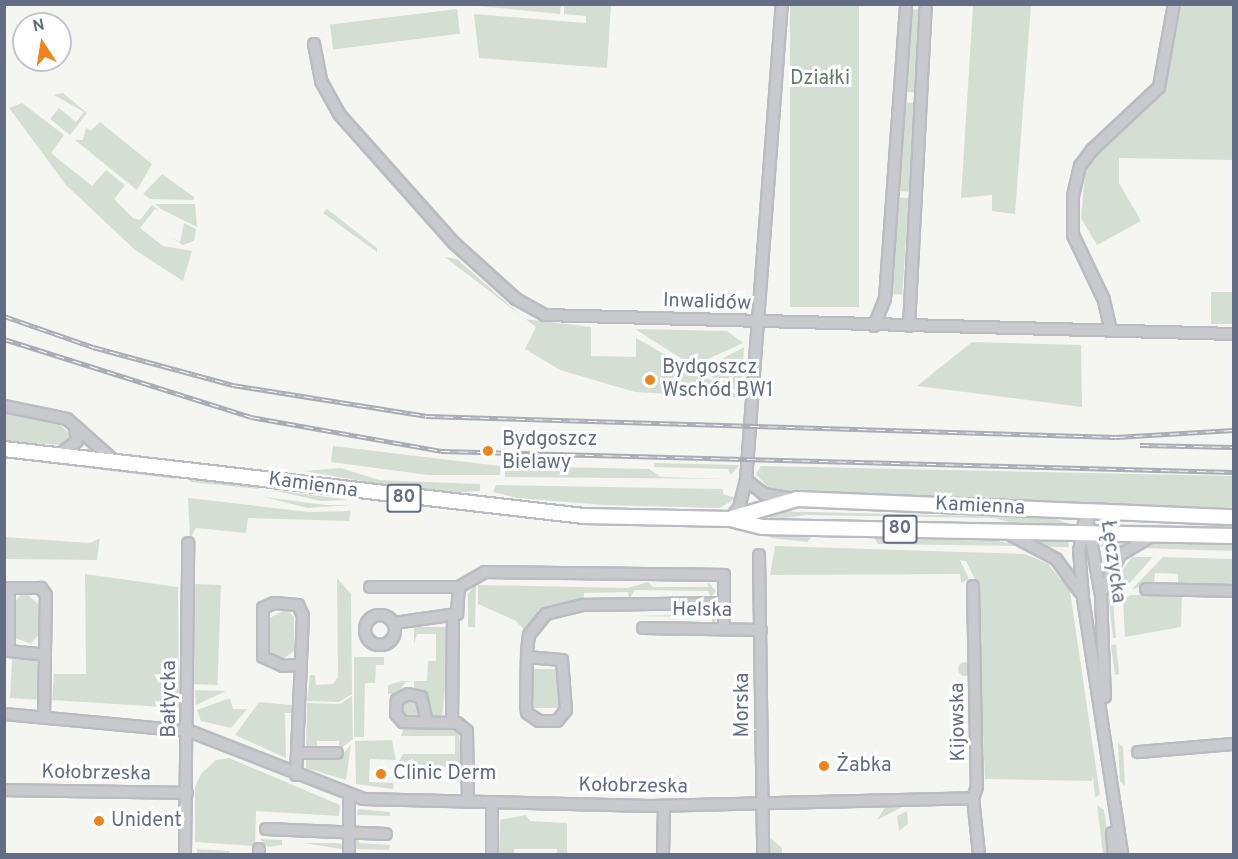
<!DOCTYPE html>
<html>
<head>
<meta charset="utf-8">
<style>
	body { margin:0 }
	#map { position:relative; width:1238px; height:859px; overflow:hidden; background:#f5f6f2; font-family:Overpass,sans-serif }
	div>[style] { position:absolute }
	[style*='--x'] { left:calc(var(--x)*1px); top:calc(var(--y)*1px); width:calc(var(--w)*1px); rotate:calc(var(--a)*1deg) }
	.green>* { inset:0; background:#d5ded3; transform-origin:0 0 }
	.round { border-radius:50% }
	.roads { filter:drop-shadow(2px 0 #babcc1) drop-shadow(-2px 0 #babcc1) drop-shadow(0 2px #babcc1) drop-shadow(0 -2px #babcc1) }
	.minor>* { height:10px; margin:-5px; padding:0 5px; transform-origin:5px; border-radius:5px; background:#c8cace }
	.minor>.ring { margin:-5px; padding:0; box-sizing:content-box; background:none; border:10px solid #c8cace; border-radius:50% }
	.major>* { height:14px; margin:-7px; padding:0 7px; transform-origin:7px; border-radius:7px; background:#fff }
	.rail>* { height:5px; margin-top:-2.5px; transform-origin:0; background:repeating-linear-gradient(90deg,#fff 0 9px,#a9acb4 0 18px); box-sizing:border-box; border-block:2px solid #a9acb4 }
	.dots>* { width:16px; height:16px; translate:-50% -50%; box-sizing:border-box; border:3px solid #fff; border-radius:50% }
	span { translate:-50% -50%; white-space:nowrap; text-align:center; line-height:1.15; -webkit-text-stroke:6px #fff; paint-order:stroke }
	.shield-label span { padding:2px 4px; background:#fff; border:2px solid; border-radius:4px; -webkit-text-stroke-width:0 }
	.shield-label { font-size:18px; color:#636d86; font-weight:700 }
	.park-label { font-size:20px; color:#627c64 }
	.street-label { font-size:20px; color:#636d86 }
	.poi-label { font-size:20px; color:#636d86 }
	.left { translate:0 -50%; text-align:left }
	.frame { position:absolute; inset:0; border:6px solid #636d86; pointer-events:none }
	.north { position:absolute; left:12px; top:12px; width:60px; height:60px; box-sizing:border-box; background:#fff; border:2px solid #c1c5cf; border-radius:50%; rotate:348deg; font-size:16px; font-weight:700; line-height:24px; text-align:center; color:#636d86 }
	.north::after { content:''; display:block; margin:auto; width:21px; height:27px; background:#ef841a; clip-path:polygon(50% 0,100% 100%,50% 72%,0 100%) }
</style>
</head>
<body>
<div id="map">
	<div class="green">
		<div style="clip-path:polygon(468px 5px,468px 4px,561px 5px,560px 14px)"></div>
		<div style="clip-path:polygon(564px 5px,611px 5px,607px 68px,479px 58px,474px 14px,586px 23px,586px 16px,564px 14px)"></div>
		<div style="left:790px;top:5px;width:69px;height:302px"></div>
		<div style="clip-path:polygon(968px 5px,1031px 5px,1015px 214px,992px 211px,992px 195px,961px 198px,973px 6px)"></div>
		<div style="clip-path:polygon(1178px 5px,1233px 5px,1233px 160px,1119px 158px,1119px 183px,1141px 221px,1097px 245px,1081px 218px,1085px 174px,1093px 156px,1166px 86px)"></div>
		<div style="left:457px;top:9px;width:25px;height:128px;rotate:83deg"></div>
		<div style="left:910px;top:9px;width:13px;height:83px;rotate:4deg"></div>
		<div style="clip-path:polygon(63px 93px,87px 113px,70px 135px,50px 119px,59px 108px,76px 122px,84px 112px,54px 95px)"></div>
		<div style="left:901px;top:102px;width:15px;height:89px;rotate:4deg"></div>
		<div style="clip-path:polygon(22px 103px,64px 135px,51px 153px,92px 186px,106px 170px,125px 185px,114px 199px,133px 218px,140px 220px,152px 205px,160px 211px,155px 209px,140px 228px,163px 246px,192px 251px,183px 281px,135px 250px,66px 185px,9px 108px)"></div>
		<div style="clip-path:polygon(100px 122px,152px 164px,137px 190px,75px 140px,83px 140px,86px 127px,90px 131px)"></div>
		<div style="clip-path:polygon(162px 174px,194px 197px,194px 200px,150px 199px,143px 194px)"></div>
		<div style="left:894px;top:197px;width:15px;height:97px;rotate:4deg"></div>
		<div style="clip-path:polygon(155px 204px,195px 204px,197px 227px,161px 209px)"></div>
		<div style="clip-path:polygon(327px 209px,377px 248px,377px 252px,323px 213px)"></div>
		<div style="clip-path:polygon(184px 223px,196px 229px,194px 241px,183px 245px,171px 237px,180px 242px)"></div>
		<div style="clip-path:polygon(445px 257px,457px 259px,525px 319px,591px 327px,591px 356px,636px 357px,636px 338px,742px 398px,635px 392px,560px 370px,525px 349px,536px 327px)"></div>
		<div style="left:1211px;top:292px;width:22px;height:32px"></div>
		<div style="clip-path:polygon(635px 329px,727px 331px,743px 343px,693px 366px)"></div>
		<div style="clip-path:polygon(972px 342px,1081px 345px,1082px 407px,917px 386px)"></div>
		<div style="clip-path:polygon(744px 347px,741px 393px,704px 372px,705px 368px)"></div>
		<div style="clip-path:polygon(4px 412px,55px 420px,71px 435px,61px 445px,5px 441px)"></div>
		<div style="clip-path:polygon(333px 446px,500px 466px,500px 475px,428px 475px,331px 462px)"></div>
		<div style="clip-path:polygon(4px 458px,119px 468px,177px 475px,176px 479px)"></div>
		<div style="clip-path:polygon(654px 463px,739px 465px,731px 475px,728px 469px,654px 467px)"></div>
		<div style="clip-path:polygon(505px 466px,649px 469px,661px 477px,727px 479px,505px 477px)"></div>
		<div style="clip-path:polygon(761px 466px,1233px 476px,1233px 508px,772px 492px,756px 474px)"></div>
		<div style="clip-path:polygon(341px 468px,379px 480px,480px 484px,480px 491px,435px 494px,305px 471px)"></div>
		<div style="clip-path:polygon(190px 478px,257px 487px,259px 489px,190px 482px)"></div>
		<div style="clip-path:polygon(496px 485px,723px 489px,723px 494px,736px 498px,720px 508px,604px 505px,517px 498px,493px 492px)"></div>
		<div style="clip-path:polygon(268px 489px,349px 500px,321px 501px)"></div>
		<div style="clip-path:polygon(264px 497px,326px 505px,352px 505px,308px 508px)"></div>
		<div style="clip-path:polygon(188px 498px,309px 512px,351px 511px,349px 521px,248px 518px,246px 533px,196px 528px,190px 538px)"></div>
		<div style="clip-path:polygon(770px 511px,1054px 518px,1074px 526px,1020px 525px,995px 518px,806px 515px,770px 520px)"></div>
		<div style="clip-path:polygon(1100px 524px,1233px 526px,1234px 530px,1103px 526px)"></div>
		<div style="clip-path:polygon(767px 532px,785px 535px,812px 537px,807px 542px,771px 538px)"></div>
		<div style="clip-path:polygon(4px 537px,90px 543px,100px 538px,97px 560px,5px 559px)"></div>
		<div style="clip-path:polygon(1034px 537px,1068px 538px,1069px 547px,1047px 547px)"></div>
		<div style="clip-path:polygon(874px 538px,997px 541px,1026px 546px,878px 544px)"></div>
		<div style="clip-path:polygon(1157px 539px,1233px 543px,1233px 551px,1138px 548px)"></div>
		<div style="clip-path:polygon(1100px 540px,1129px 541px,1122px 548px,1101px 547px)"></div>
		<div style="clip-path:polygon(775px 546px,1025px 554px,1048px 564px,1061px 580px,1066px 579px,1070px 591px,1100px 795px,1095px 797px,1093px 776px,1092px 781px,985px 779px,977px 584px,966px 561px,960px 560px,969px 579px,961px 583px,960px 574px,770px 575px)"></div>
		<div style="clip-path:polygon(1132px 557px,1153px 557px,1118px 596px,1118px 576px)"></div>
		<div style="clip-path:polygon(1163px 557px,1233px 559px,1233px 586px,1178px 585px,1178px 574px,1155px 573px,1154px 584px,1132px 589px)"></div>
		<div style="clip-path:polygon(85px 574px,178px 587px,179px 708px,52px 700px,54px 674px,86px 674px)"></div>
		<div style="clip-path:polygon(337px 578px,351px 594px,352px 694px,339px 702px,307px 701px,310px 675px,315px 675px,316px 685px,333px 684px,338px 677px)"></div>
		<div style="clip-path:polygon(1111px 578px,1116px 638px,1113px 638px,1108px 593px)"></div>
		<div style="clip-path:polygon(648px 582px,653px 587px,708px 587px,708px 582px,716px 591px,711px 597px,708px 591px,635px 590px,629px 600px,628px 592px,584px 593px,583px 601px,537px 610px,540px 615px,527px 633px,516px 621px,478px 604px,478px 585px,628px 588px)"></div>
		<div style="left:194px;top:584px;width:27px;height:100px;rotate:2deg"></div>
		<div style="clip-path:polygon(476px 584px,475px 627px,468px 627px,468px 594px)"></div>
		<div style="clip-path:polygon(24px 591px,38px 604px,39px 634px,31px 644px,13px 637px,13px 604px)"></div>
		<div style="clip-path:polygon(1130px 595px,1182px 595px,1181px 627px,1125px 637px,1123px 600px)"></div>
		<div style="clip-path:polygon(712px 608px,719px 617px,712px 624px,712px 617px,634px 616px,712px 614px)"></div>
		<div style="clip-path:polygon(286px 609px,294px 617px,294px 651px,280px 661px,267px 648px,268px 619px)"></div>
		<div style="clip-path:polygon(414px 627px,451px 627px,442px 719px,431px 719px,430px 703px,414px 690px,414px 681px,405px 682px,398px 694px,388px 694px,388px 685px,402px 681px,427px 681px,428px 661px,436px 661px,436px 634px,417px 634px,414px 644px)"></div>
		<div style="clip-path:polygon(1116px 644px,1119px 674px,1115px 675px,1111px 645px)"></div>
		<div style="clip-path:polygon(17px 657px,37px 659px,41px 700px,10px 698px,12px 660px)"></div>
		<div style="clip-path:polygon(354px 657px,384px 657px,384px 665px,376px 665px,375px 683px,365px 683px,364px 737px,354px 737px)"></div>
		<div class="round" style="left:958px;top:662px;width:14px;height:14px"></div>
		<div style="left:532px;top:669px;width:27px;height:39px"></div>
		<div style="clip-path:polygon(195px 690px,226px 691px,196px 705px)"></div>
		<div style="clip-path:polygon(352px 696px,353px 739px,339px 750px,339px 741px,317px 741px,317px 749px,306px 748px,307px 703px,340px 704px)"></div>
		<div style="clip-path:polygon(230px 698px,233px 709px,247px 709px,231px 728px,201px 721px,197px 710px)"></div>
		<div class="round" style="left:400px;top:698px;width:20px;height:20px"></div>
		<div style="clip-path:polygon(259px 702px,292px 705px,292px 713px,285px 713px,286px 758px,235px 735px)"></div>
		<div style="clip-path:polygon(404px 728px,458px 728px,463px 768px,398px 763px,403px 754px,455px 754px,455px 736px,401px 736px)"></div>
		<div style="clip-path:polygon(392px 740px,396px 760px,370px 759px,369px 782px,394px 783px,393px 789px,356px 784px,355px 741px)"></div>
		<div style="clip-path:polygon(1118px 743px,1123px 747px,1125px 786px,1120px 781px)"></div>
		<div style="clip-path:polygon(351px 745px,346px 780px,306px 768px,306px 758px,339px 758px)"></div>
		<div style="clip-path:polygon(229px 758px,340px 805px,339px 816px,256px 811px,255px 846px,195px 842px,195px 787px,201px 774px,216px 760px)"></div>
		<div style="clip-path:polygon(1097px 805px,1104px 810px,1111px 854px,1103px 854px)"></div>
		<div style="clip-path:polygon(886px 806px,902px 805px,904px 806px,877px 820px)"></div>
		<div style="clip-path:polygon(358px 809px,390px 812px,390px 816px,357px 815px)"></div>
		<div style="clip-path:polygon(907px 811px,908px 824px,899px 831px,897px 816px)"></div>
		<div style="clip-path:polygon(526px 815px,530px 821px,567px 823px,567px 854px,557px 854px,557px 849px,514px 849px,514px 854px,499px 854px,500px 820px)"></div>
		<div style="clip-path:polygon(358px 836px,359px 843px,390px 845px,389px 850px,356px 849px,353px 838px)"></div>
		<div style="clip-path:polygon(769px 837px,782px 848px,782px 854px,769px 854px)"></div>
		<div style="clip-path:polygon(260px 839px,282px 840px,282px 845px,268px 847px)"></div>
		<div style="clip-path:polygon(303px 843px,336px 843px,343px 844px,342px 849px)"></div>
		<div style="clip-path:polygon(197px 849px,229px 851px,229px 854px,197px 854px)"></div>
	</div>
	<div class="roads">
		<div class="minor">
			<div style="--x:314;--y:44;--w:38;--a:79"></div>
			<div style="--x:321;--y:81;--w:38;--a:61"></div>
			<div style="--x:339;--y:114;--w:173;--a:48.3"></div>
			<div style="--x:454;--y:243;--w:84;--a:42.1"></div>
			<div style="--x:516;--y:299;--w:33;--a:29"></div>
			<div style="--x:545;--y:315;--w:689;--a:1.58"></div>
			<div style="--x:874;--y:326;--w:29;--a:-68"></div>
			<div style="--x:885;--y:299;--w:296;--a:-85.9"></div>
			<div style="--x:909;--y:326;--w:322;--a:-87"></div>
			<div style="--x:1111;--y:331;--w:32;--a:-103"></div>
			<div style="--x:1104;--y:300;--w:72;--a:-115.5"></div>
			<div style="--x:1073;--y:235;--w:39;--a:-90"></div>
			<div style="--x:1073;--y:196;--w:31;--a:-77"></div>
			<div style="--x:1080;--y:166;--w:20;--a:-53"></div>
			<div style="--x:1092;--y:150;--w:92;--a:-43.2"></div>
			<div style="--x:1159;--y:87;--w:84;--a:-79.8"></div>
			<div style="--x:4;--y:406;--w:64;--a:11.7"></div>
			<div style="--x:67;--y:419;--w:60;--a:41.6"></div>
			<div style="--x:60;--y:454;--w:21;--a:-37"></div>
			<div style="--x:77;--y:441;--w:15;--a:-98"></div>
			<div style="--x:746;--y:480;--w:23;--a:38"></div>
			<div style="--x:764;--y:494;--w:31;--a:9"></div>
			<div style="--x:1086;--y:512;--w:39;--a:100"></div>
			<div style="--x:1079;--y:550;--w:48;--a:85.2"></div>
			<div style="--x:1083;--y:598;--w:259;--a:81.3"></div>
			<div style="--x:1086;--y:512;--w:84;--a:79.8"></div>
			<div style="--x:1101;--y:595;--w:102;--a:87.8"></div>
			<div style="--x:730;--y:519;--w:14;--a:-51"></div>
			<div style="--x:739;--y:508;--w:29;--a:-76"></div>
			<div style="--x:746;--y:480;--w:477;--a:-85.7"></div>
			<div style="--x:1009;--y:534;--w:53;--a:28"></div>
			<div style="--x:1056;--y:559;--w:41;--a:54"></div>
			<div style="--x:759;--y:555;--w:299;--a:89.2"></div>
			<div style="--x:973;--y:586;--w:201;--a:88.9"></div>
			<div style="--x:977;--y:787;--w:12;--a:110"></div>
			<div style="--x:973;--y:798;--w:56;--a:83.9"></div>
			<div style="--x:370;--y:587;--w:89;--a:0"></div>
			<div style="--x:1146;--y:589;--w:88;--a:1.3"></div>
			<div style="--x:1102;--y:592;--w:41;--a:-64.1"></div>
			<div style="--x:1120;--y:555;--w:39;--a:-31"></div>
			<div class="ring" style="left:365px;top:615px;width:20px;height:20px"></div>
			<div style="--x:394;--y:623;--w:64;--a:-8.1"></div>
			<div style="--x:457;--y:614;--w:27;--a:-86"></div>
			<div style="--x:459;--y:587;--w:30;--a:-30"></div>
			<div style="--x:485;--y:572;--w:239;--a:0.7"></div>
			<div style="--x:724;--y:575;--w:54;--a:90"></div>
			<div style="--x:643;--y:628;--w:118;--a:1"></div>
			<div style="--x:527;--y:657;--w:35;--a:5"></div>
			<div style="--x:562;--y:660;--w:50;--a:85.4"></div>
			<div style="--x:566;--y:710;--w:14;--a:129"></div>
			<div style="--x:557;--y:721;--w:18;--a:180"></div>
			<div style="--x:539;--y:721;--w:14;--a:-146"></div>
			<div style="--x:527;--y:713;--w:8;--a:-97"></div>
			<div style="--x:526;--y:705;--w:54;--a:-88.9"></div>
			<div style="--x:527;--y:651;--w:16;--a:-83"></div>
			<div style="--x:529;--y:635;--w:27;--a:-51"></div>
			<div style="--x:546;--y:614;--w:38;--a:-14"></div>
			<div style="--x:583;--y:605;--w:141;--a:-0.8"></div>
			<div style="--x:4;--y:714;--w:186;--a:5.3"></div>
			<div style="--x:189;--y:731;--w:187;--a:21.3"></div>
			<div style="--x:363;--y:799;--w:288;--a:1.4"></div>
			<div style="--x:651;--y:806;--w:322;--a:-1.4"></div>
			<div style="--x:44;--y:716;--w:121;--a:-89.1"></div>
			<div style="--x:46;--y:595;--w:9;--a:-126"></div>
			<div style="--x:41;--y:588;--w:32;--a:180"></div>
			<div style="--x:9;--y:588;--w:63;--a:90"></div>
			<div style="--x:9;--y:651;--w:36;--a:6"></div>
			<div style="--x:427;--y:722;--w:26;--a:-103"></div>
			<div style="--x:421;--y:697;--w:13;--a:-167"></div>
			<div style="--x:408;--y:694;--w:13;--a:151"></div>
			<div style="--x:397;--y:700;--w:14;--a:94"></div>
			<div style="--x:396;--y:714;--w:11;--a:49"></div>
			<div style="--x:403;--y:722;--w:54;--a:1.1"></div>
			<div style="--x:457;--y:723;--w:13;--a:39"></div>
			<div style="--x:467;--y:731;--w:71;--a:89.2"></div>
			<div style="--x:452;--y:723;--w:108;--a:-89.5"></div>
			<div style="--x:1138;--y:752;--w:96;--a:-4.8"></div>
			<div style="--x:298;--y:753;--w:39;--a:0"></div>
			<div style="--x:296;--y:775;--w:159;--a:-87.5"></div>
			<div style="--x:303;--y:616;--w:12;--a:-114"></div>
			<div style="--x:298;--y:605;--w:24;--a:-175"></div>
			<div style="--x:274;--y:603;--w:12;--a:156"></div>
			<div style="--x:263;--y:608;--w:49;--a:90"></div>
			<div style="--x:263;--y:657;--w:22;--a:24"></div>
			<div style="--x:283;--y:666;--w:16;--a:-4"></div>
			<div style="--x:4;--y:790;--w:183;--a:0.9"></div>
			<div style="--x:266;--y:829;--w:120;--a:2.4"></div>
			<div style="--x:1112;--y:833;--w:21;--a:85"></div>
			<div style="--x:259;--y:849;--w:5;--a:90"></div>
			<div style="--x:185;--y:854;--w:311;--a:-89.4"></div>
			<div style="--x:349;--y:854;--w:58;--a:-90"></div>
			<div style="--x:492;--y:854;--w:51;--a:-90"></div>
			<div style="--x:663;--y:854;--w:48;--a:-88.8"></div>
		</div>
		<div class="major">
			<div style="--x:4;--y:449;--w:584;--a:6.59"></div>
			<div style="--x:584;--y:516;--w:146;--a:1.2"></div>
			<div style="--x:730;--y:519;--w:33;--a:14"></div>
			<div style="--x:762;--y:527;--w:472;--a:1.1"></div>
			<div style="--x:732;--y:518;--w:68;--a:-16.3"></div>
			<div style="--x:797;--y:499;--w:437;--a:2.4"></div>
		</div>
	</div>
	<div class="rail">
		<div style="--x:4;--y:316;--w:94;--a:19.2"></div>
		<div style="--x:93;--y:347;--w:145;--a:15.2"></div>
		<div style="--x:233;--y:385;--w:195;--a:9.1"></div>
		<div style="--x:426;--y:416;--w:690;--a:1.74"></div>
		<div style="--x:1116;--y:437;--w:118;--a:-3.4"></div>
		<div style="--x:4;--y:339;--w:259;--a:17.5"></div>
		<div style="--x:251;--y:417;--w:193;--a:10.1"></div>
		<div style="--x:441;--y:451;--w:793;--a:1.52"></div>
		<div style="--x:1140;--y:445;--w:94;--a:1.2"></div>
	</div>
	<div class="dots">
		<div style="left:650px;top:380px;background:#ef841a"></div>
		<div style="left:488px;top:451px;background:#ef841a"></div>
		<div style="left:824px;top:766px;background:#ef841a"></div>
		<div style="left:381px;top:774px;background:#ef841a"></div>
		<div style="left:99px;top:821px;background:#ef841a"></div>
	</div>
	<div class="shield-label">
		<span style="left:404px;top:498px">80</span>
		<span style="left:900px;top:529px">80</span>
	</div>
	<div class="park-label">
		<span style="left:820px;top:79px">Działki</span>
	</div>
	<div class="street-label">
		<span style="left:707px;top:303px;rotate:2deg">Inwalidów</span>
		<span style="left:313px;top:486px;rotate:8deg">Kamienna</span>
		<span style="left:980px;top:507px;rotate:3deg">Kamienna</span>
		<span style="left:1112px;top:562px;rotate:82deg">Łęczycka</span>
		<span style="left:702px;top:611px;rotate:1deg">Helska</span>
		<span style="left:170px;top:699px;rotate:-90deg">Bałtycka</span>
		<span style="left:743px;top:705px;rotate:-90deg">Morska</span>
		<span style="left:959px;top:722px;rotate:-91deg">Kijowska</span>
		<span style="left:96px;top:774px;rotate:1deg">Kołobrzeska</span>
		<span style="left:633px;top:787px;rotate:1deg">Kołobrzeska</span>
	</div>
	<div class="poi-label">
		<span class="left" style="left:662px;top:380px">Bydgoszcz<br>Wschód BW1</span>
		<span class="left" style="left:502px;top:452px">Bydgoszcz<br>Bielawy</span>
		<span class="left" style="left:836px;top:766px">Żabka</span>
		<span class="left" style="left:393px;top:774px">Clinic Derm</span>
		<span class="left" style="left:111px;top:821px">Unident</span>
	</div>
	<div class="frame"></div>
	<div class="north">N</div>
</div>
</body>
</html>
